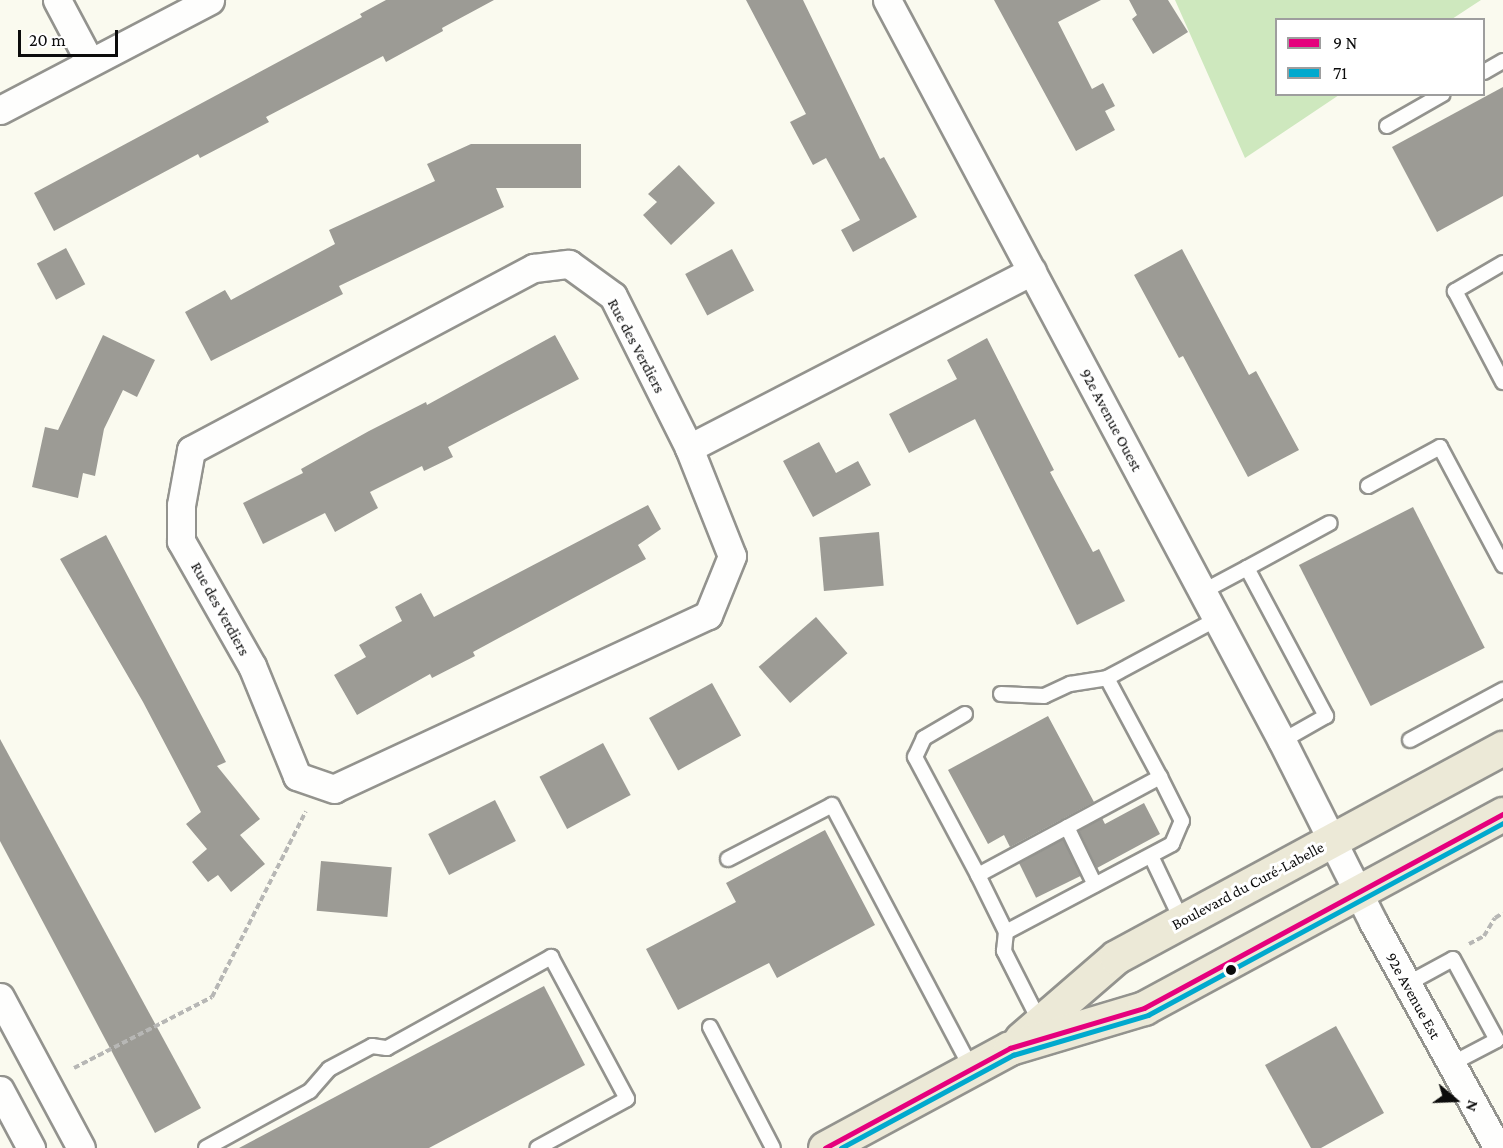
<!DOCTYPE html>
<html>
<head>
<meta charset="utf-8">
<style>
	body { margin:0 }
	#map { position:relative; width:1503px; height:1148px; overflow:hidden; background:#fafaef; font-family:"Crimson Pro",serif }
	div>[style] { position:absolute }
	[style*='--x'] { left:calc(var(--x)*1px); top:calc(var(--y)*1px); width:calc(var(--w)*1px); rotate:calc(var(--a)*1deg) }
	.forest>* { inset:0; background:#cee8be }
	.building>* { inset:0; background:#9c9b95; transform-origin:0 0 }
	.path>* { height:4px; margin-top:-2px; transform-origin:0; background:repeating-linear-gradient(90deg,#b7b7b5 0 6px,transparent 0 9px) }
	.roads { filter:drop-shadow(2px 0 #93938e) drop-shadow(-2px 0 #93938e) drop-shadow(0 2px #93938e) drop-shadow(0 -2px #93938e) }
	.service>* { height:14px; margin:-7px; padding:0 7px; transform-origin:7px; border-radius:7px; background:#fefefd }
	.minor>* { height:27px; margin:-13.5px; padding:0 13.5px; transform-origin:13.5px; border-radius:13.5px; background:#fefefd }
	.primary>* { height:33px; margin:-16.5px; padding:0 16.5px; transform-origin:16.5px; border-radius:16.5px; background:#ece9d7 }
	.bus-1>* { height:4.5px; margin:-2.25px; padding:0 2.25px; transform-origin:2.25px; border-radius:2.25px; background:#e5007d }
	.bus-2>* { height:4.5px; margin:-2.25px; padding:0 2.25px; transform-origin:2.25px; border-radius:2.25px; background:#00a9ce }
	.dots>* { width:16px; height:16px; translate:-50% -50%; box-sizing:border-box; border:3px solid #fff; border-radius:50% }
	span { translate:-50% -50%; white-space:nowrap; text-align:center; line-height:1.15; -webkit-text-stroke:6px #fff; paint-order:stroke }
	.street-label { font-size:16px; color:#0c0c0c }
	.legend { position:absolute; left:1275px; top:18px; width:210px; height:78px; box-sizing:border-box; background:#fff; border:2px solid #9e9e9e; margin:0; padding:8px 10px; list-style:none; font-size:18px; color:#0c0c0c }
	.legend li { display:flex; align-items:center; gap:12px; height:30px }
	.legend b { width:30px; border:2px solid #9e9e9e }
	.north { position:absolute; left:1425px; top:1070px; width:60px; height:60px; -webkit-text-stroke:4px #fff; paint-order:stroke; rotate:109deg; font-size:16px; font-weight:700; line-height:24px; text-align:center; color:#0c0c0c }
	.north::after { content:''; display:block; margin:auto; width:21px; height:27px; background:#0c0c0c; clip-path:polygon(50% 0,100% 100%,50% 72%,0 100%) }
	.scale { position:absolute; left:18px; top:30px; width:100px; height:27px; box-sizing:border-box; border:3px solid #0c0c0c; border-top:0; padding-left:8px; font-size:18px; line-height:21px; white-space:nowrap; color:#0c0c0c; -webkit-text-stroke:4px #fff; paint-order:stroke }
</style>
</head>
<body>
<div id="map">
	<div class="forest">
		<div style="clip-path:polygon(1175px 0,1481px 0,1452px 19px,1276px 20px,1276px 94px,1339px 95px,1245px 158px)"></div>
	</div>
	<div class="building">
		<div style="clip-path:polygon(386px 0,494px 0,442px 28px,443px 31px,386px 62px,383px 56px,266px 117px,269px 122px,200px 158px,198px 154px,54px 231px,34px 193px,362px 17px,360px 14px)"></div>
		<div style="clip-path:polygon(746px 0,803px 0,880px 159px,884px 157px,917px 217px,853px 252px,841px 230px,860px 220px,826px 158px,813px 165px,790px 122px,806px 114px)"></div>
		<div style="clip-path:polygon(994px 0,1101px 0,1058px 22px,1092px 89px,1103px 83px,1115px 106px,1105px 111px,1115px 130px,1076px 151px)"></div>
		<div style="clip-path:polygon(1129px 0,1168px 0,1188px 32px,1153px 54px,1132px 19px,1137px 15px)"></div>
		<div style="clip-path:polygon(1503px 87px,1503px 196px,1437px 232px,1392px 147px)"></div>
		<div style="clip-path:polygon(471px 144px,581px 144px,581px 188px,496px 188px,504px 207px,339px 286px,343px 294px,211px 361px,185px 312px,225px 290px,231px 300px,335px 244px,329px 230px,435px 181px,427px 164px)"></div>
		<div style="clip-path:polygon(679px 165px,715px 203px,671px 245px,643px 215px,657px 202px,648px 194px)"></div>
		<div style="left:66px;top:248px;width:41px;height:33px;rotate:62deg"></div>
		<div style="left:732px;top:249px;width:47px;height:53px;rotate:62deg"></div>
		<div style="clip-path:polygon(1182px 249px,1249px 375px,1256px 371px,1299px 450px,1248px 477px,1183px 356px,1179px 358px,1134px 275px)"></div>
		<div style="clip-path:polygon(103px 335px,155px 360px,137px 397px,123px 390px,104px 429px,95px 476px,83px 473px,78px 498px,32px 487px,45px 427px,58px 430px)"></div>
		<div style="clip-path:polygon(555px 335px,579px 379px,448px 447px,453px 457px,424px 471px,422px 466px,370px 492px,378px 508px,335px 532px,325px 513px,263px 544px,243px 503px,303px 473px,301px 469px,369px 431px,426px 402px,427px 405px)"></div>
		<div style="clip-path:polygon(987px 338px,1054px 470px,1050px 472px,1093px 552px,1099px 549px,1125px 601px,1077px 625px,975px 419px,909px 453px,889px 414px,957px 379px,947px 360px)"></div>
		<div style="clip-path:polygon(819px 442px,836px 473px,858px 461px,871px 485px,813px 517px,783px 461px)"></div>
		<div style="clip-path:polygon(648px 505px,661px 529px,638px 545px,646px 559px,473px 652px,475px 656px,432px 678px,430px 674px,357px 715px,334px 675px,366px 657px,359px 645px,402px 621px,395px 607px,421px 593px,434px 617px)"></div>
		<div style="left:1413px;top:507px;width:158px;height:128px;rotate:63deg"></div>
		<div style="left:879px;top:532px;width:54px;height:60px;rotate:85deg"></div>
		<div style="clip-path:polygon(106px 535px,226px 762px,217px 766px,260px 819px,240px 835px,265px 864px,231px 892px,218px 875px,208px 882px,192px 862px,207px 849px,186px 824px,201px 812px,143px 702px,60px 559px)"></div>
		<div style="left:816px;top:617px;width:48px;height:76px;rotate:49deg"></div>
		<div style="left:712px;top:683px;width:60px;height:72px;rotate:61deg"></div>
		<div style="clip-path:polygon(1048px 716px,1094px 802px,1010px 847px,1004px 835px,988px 844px,948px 770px)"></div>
		<div style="clip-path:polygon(0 739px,201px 1108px,155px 1133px,0 841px)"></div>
		<div style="left:603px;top:743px;width:59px;height:72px;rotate:62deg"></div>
		<div style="left:495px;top:800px;width:46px;height:75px;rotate:63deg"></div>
		<div style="clip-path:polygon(1144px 803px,1160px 834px,1097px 868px,1079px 831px,1102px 818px,1105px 824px)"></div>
		<div style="clip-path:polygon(825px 830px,875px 925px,777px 978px,769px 963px,678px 1010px,646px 949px,736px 902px,726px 883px)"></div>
		<div style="left:1063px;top:839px;width:41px;height:50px;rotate:64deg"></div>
		<div style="left:321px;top:861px;width:71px;height:50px;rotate:5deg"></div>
		<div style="clip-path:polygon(544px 986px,585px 1065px,429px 1148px,239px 1148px)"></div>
		<div style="clip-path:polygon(1336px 1026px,1384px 1113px,1321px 1148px,1311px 1148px,1265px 1065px)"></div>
	</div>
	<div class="path">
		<div style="--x:1469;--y:944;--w:17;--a:-28"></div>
		<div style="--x:1484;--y:936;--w:21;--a:-59"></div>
		<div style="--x:1495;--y:918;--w:9;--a:-32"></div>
		<div style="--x:74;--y:1068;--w:155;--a:-27.2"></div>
		<div style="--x:212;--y:997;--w:208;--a:-63.2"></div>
	</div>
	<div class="roads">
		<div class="service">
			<div style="--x:1484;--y:72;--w:22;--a:-30"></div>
			<div style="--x:1387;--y:126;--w:64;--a:-29.7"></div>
			<div style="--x:1503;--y:263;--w:56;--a:149.7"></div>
			<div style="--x:1455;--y:291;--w:103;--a:62.2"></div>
			<div style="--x:1368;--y:486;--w:82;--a:-28.4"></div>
			<div style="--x:1440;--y:447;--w:134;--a:61.9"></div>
			<div style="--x:1247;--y:568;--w:94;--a:-28.5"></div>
			<div style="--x:1202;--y:592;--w:51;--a:-28.1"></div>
			<div style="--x:1247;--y:568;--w:168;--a:61.9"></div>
			<div style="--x:1326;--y:716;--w:51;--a:150.4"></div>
			<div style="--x:1001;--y:694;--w:43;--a:2.7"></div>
			<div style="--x:1044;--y:696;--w:29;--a:-25"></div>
			<div style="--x:1070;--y:684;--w:37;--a:-9"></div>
			<div style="--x:965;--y:714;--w:48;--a:149.7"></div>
			<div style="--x:924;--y:738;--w:21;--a:115"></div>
			<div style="--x:915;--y:757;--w:134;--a:61.9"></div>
			<div style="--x:1410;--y:740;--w:106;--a:-28.3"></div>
			<div style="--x:1067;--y:827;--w:64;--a:64.2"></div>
			<div style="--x:1151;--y:856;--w:72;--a:64.5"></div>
			<div style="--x:728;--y:859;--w:117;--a:-27.4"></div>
			<div style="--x:832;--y:805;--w:299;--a:62.1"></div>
			<div style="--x:1006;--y:932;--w:188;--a:-27.9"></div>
			<div style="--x:1172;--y:844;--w:25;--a:-67"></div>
			<div style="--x:1182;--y:821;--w:49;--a:-116.6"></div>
			<div style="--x:1407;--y:984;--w:52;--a:-28.5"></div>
			<div style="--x:1453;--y:959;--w:92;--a:61.5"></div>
			<div style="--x:1497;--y:1040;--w:52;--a:152.4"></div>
			<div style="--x:1040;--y:1022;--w:80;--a:-116.9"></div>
			<div style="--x:1004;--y:951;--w:19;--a:-84"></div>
			<div style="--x:1006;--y:932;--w:64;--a:-116.2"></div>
			<div style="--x:978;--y:875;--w:207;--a:-28.3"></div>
			<div style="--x:1160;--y:777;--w:112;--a:-118.2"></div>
			<div style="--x:1107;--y:678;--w:125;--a:-28.2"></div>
			<div style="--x:710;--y:1027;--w:136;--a:62.5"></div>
			<div style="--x:206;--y:1148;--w:119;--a:-28.7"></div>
			<div style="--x:310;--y:1091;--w:29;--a:-49"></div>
			<div style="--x:329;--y:1069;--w:49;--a:-28.1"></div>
			<div style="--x:372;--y:1046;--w:15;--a:8"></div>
			<div style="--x:387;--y:1048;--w:188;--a:-29"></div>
			<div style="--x:551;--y:957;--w:161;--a:61.8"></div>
			<div style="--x:627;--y:1099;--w:102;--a:151.4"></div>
		</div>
		<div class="minor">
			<div style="--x:57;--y:0;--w:70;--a:62"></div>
			<div style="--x:887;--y:0;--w:840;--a:61.94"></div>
			<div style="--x:1282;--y:741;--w:203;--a:63.3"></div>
			<div style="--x:1373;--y:922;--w:258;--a:61.1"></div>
			<div style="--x:0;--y:110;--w:237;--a:-27.6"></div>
			<div style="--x:569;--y:264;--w:54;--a:36"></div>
			<div style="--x:613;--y:296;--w:170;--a:63.4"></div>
			<div style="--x:689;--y:448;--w:116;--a:68.3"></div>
			<div style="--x:732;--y:556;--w:64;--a:112.1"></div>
			<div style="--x:708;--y:615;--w:412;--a:155.1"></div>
			<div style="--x:334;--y:789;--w:39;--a:-161"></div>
			<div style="--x:297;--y:776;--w:119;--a:-112.2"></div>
			<div style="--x:252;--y:666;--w:144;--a:-119.6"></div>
			<div style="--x:181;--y:541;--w:36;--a:-90"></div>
			<div style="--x:181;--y:505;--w:56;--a:-79.7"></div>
			<div style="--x:191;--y:450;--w:388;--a:-28"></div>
			<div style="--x:534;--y:268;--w:35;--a:-7"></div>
			<div style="--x:689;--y:448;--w:386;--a:-27.3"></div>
			<div style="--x:0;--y:997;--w:171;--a:61.8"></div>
			<div style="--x:0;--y:1090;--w:66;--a:61.9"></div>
		</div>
		<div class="primary">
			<div style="--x:1021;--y:1039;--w:125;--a:-40.8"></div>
			<div style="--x:1116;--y:957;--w:440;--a:-28.4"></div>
			<div style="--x:825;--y:1148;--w:210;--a:-28.4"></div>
			<div style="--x:1010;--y:1048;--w:140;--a:-16.6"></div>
			<div style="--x:1144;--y:1008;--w:408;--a:-28.4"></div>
		</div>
	</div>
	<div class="bus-1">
		<div style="--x:825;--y:1148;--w:210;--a:-28.4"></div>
		<div style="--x:1010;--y:1048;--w:140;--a:-16.6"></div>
		<div style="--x:1144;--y:1008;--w:408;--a:-28.4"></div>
	</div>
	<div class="bus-2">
		<div style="--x:841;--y:1148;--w:196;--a:-28.4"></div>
		<div style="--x:1013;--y:1055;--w:141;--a:-16.5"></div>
		<div style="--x:1148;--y:1015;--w:404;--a:-28.4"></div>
	</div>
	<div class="dots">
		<div style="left:1231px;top:970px;background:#0c0c0c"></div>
	</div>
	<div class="street-label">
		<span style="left:636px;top:346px;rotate:62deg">Rue des Verdiers</span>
		<span style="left:1111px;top:420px;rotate:62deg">92e Avenue Ouest</span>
		<span style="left:220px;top:609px;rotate:61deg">Rue des Verdiers</span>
		<span style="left:1248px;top:886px;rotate:-28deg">Boulevard du Curé-Labelle</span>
		<span style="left:1413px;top:996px;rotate:61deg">92e Avenue Est</span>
	</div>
	<ul class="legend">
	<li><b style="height:8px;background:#e5007d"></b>9 N</li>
	<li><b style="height:8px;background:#00a9ce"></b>71</li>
	</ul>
	<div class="north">N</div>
	<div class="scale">20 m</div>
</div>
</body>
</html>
